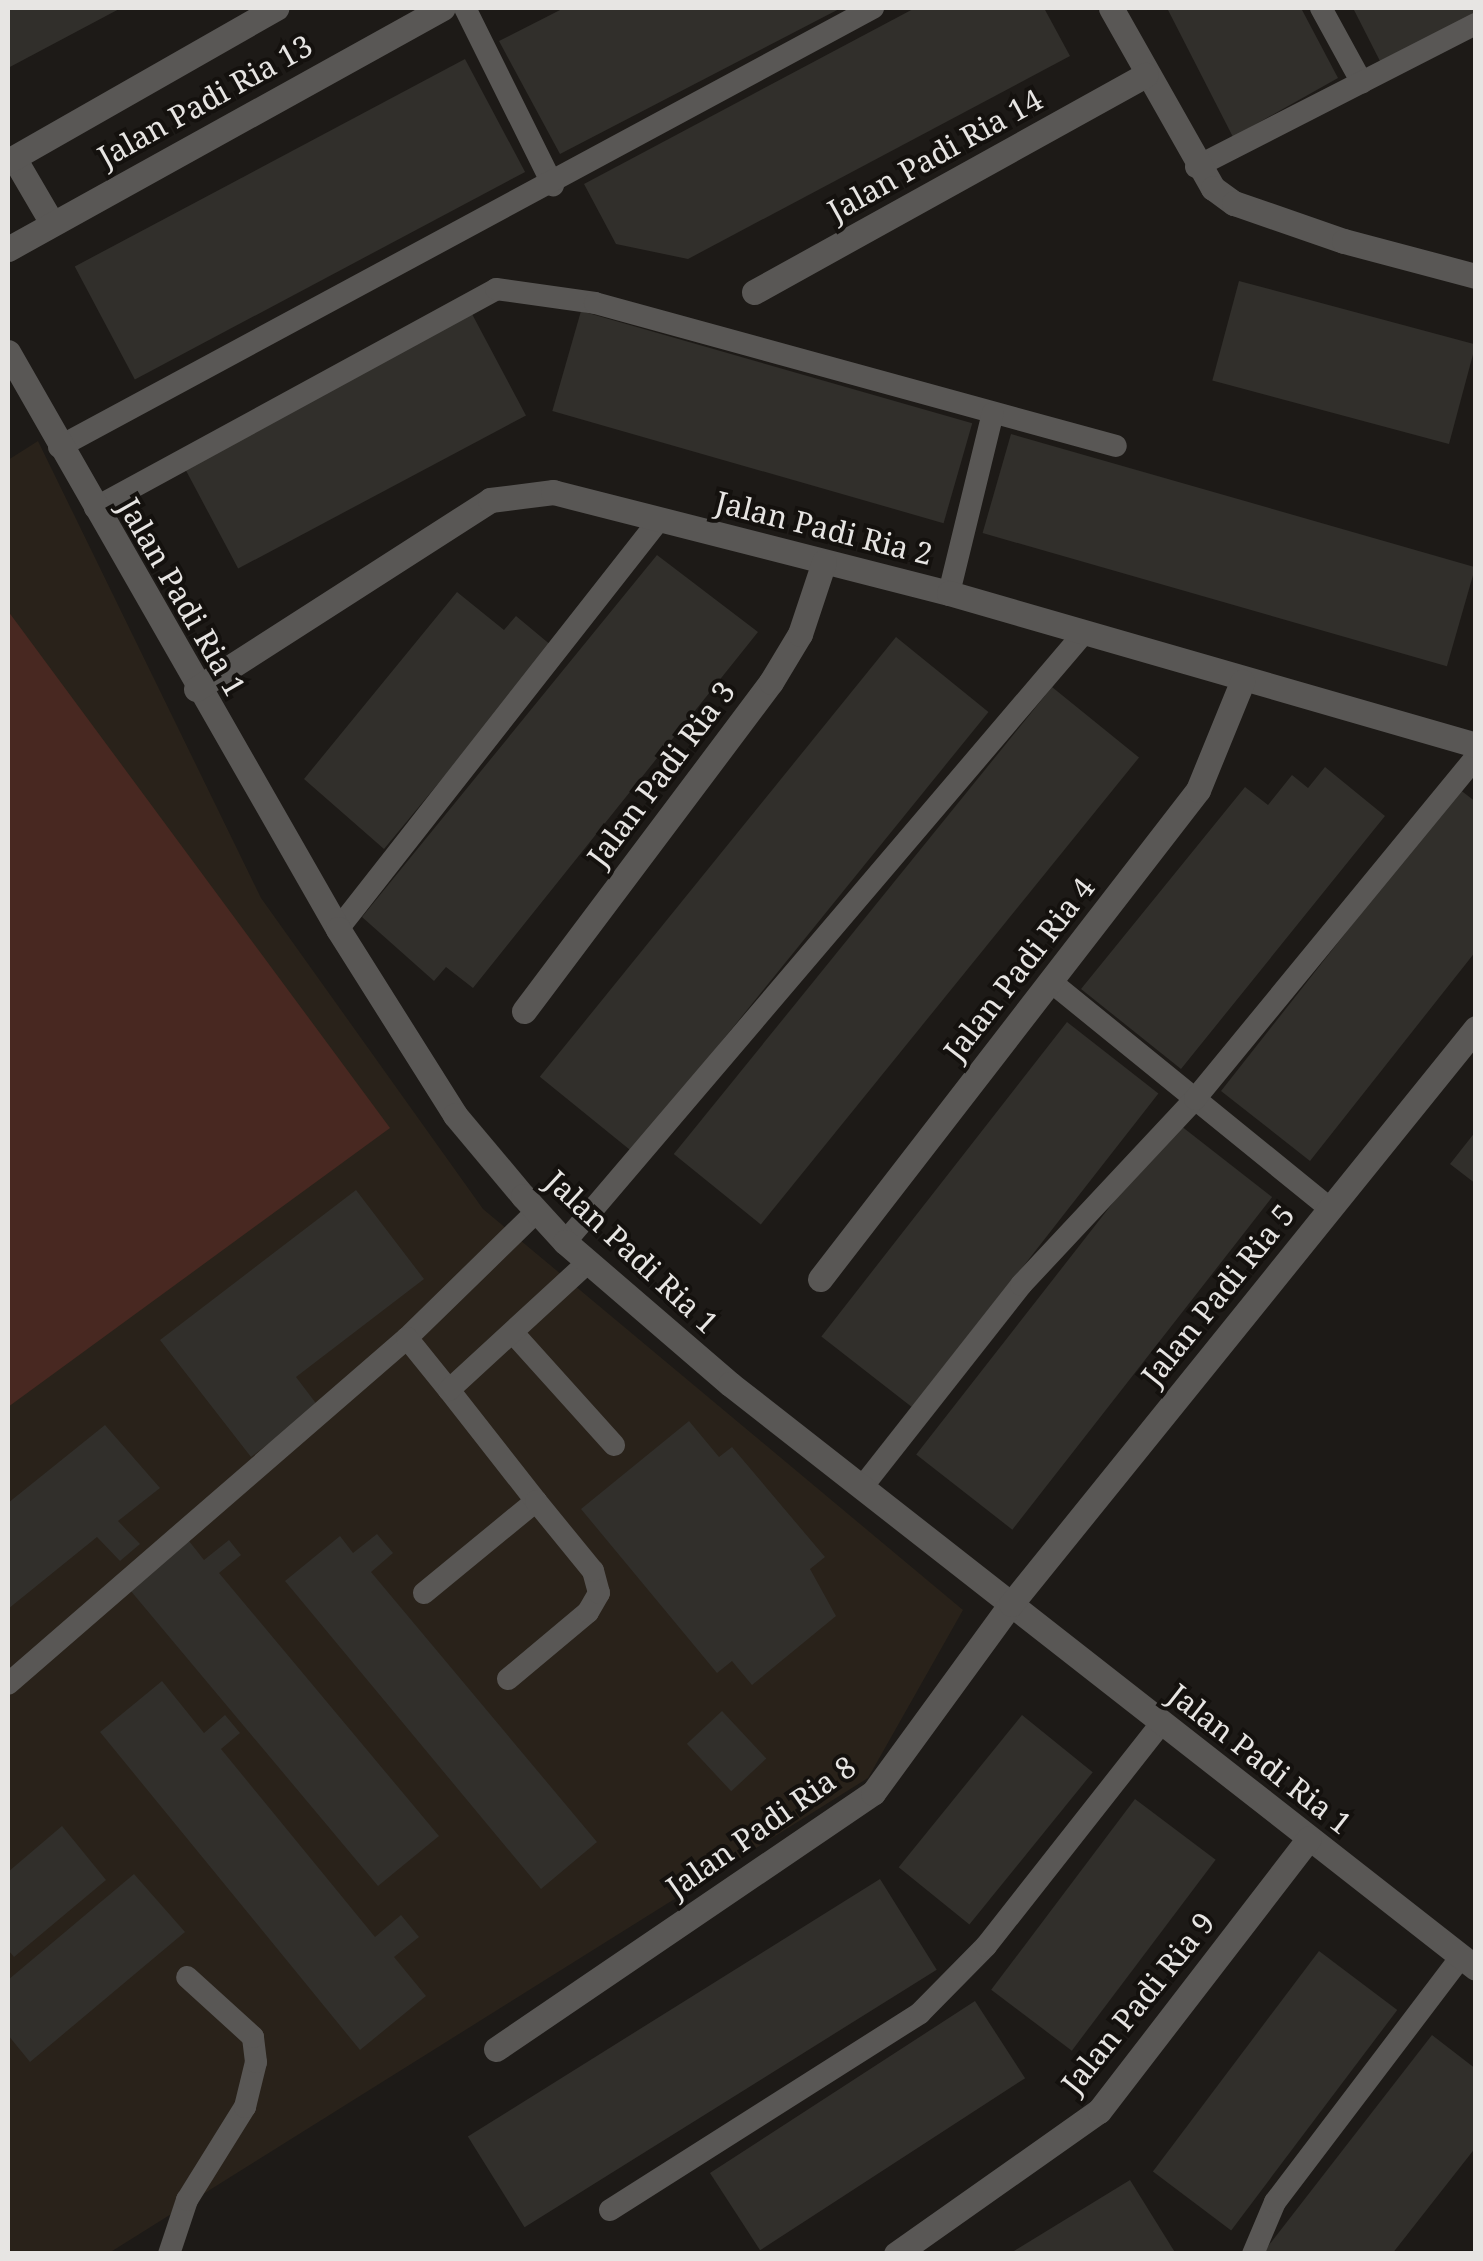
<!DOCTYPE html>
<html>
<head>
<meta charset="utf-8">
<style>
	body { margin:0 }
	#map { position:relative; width:1483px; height:2261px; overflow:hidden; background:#1d1a17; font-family:"Noto Serif",serif }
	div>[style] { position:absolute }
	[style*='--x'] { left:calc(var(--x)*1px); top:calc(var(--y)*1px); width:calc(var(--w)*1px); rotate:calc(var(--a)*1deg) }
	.built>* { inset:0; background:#29221a }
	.green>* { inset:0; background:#482821 }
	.building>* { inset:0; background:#312f2b; transform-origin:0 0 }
	.lane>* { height:22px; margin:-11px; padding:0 11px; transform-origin:11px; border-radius:11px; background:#595755 }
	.street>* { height:25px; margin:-12.5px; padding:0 12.5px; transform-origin:12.5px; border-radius:12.5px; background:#595755 }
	span { translate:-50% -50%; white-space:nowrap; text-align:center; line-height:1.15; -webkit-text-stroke:8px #14110e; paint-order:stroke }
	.street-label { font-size:30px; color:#e7e5e3 }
	.frame { position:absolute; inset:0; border:10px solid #e7e5e3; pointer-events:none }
</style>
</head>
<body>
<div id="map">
	<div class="built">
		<div style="clip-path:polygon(38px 441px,261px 898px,483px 1209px,963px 1610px,868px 1778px,109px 2253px,8px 2254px,8px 460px)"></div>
	</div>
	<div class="green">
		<div style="clip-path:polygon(8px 611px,390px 1128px,8px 1407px)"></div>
	</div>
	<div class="building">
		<div style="clip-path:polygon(8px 8px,121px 8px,8px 68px)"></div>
		<div style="clip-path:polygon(564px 8px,841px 8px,560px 154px,499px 41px)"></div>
		<div style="clip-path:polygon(915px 8px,1044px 8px,1070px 56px,688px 259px,616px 244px,584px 184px)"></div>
		<div style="clip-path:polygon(1167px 8px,1301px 8px,1338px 78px,1233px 137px)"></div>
		<div style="clip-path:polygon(1353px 8px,1476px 8px,1476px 17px,1383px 67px)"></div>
		<div style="left:465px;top:59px;width:128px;height:442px;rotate:62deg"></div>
		<div style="left:1239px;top:281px;width:245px;height:103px;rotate:15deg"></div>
		<div style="left:581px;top:311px;width:407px;height:104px;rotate:16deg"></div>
		<div style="left:472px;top:314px;width:115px;height:326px;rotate:62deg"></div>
		<div style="left:1011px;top:434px;width:483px;height:103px;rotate:16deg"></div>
		<div style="clip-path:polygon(657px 555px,758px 632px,473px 988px,446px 967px,434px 981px,362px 917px)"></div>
		<div style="clip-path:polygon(457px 592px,504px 630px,516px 616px,552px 646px,384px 849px,304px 779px)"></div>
		<div style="left:896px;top:637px;width:119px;height:566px;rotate:39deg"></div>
		<div style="left:1052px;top:687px;width:112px;height:601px;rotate:39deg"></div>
		<div style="clip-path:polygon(1325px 767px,1385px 816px,1181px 1069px,1081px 989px,1245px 787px,1268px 805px,1292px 775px,1308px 788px)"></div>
		<div style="clip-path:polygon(1459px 789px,1476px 802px,1476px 951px,1310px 1161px,1221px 1091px)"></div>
		<div style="left:1067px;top:1022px;width:116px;height:399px;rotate:38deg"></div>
		<div style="left:1176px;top:1122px;width:122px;height:422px;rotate:38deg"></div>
		<div style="clip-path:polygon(1476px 1131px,1476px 1184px,1450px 1164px)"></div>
		<div style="clip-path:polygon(356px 1190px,424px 1279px,296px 1377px,318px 1406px,251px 1457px,160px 1340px)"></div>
		<div style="clip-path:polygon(689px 1421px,719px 1457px,732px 1447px,825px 1557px,810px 1569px,836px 1616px,752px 1685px,732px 1661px,717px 1673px,581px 1509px)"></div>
		<div style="clip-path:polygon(105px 1425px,160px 1488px,118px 1521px,140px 1544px,120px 1561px,97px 1537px,8px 1609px,8px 1503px)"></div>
		<div style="clip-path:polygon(377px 1534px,393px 1553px,371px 1572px,597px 1842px,541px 1889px,285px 1581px,340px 1536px,353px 1553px)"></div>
		<div style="clip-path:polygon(229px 1540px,241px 1555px,219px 1573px,439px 1836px,378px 1886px,130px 1590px,189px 1541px,204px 1560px)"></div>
		<div style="clip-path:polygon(162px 1681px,204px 1733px,225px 1715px,240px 1733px,221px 1749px,375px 1937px,401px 1915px,419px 1937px,394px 1957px,426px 1996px,360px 2050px,100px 1732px)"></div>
		<div style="left:722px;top:1711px;width:65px;height:48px;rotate:47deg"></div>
		<div style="left:1022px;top:1715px;width:91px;height:196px;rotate:39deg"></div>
		<div style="left:1135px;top:1799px;width:101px;height:239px;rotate:37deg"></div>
		<div style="clip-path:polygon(62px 1826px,106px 1880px,14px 1957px,8px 1950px,8px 1872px)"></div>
		<div style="clip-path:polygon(134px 1874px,185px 1932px,30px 2062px,8px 2035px,8px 1980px)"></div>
		<div style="left:880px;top:1879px;width:107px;height:486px;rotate:58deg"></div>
		<div style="left:1319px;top:1951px;width:98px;height:276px;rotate:37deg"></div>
		<div style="left:975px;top:2001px;width:92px;height:316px;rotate:57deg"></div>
		<div style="clip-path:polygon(1432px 2035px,1476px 2069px,1476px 2147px,1392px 2254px,1262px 2254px)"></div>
		<div style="clip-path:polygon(1130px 2180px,1176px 2254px,1009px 2254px)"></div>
	</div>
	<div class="lane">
		<div style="--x:465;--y:8;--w:198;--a:63.6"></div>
		<div style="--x:1321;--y:8;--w:85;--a:61.3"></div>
		<div style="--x:1196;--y:167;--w:314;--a:-27.1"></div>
		<div style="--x:59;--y:447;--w:925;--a:-28.34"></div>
		<div style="--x:95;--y:508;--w:457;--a:-28.6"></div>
		<div style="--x:496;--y:289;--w:100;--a:8"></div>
		<div style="--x:595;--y:303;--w:540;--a:15.35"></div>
		<div style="--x:949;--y:593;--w:185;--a:-76.3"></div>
		<div style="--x:338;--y:929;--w:520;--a:-51.87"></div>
		<div style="--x:1050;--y:981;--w:360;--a:39.1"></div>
		<div style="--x:565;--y:1242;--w:799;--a:-49.57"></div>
		<div style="--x:515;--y:1335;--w:148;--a:48"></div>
		<div style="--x:407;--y:1338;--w:182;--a:-44.3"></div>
		<div style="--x:863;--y:1486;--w:256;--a:-51.8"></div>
		<div style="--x:1021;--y:1285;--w:255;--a:-46.9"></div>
		<div style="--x:1195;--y:1099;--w:443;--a:-50.6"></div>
		<div style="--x:424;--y:1593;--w:145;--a:-39.4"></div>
		<div style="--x:536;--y:1501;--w:141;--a:-128.1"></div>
		<div style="--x:508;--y:1679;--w:104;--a:-39.9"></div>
		<div style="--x:588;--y:1612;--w:22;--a:-60"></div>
		<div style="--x:599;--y:1593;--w:23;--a:-105"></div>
		<div style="--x:593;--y:1571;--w:90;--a:-129.2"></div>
		<div style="--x:8;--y:1684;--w:528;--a:-40.93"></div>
		<div style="--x:407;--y:1338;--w:67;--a:51.1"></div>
		<div style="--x:449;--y:1390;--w:189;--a:-42.6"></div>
		<div style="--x:610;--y:2210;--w:367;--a:-32.4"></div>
		<div style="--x:920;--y:2013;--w:94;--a:-45.4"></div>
		<div style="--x:986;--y:1946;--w:285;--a:-51.8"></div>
		<div style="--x:169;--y:2254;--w:57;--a:-71.6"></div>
		<div style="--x:187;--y:2200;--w:110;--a:-58.1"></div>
		<div style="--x:245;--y:2107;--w:46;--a:-76.3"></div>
		<div style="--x:256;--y:2062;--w:25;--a:-97"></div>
		<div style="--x:253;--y:2037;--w:89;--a:-137.7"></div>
		<div style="--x:1253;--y:2254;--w:56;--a:-67.1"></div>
		<div style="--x:1275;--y:2202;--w:308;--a:-52.8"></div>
	</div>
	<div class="street">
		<div style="--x:1111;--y:8;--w:207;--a:60.5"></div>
		<div style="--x:1213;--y:188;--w:26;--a:36"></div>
		<div style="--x:1234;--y:203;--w:116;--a:19.1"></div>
		<div style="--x:1344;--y:241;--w:137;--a:14.9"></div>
		<div style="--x:14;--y:158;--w:75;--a:59.7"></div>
		<div style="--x:8;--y:161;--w:309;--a:-29.7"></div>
		<div style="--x:8;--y:249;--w:497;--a:-29"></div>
		<div style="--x:754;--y:292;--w:448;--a:-29"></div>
		<div style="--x:8;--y:352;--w:665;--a:60.23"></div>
		<div style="--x:338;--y:929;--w:220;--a:57.8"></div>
		<div style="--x:455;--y:1115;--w:106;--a:50"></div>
		<div style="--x:523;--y:1196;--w:62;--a:47.6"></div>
		<div style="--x:565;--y:1242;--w:218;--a:40.7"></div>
		<div style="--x:730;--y:1384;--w:947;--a:38.06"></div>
		<div style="--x:196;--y:689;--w:350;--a:-32.7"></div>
		<div style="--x:490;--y:500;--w:64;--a:-7.2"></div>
		<div style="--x:553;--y:492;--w:409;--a:14.3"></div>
		<div style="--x:949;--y:593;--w:548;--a:16.09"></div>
		<div style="--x:524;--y:1011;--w:411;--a:-53.1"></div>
		<div style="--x:771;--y:682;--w:56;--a:-58.9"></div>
		<div style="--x:800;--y:634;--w:76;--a:-71.6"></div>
		<div style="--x:820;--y:1279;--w:618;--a:-52.3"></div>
		<div style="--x:1198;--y:790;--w:117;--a:-67.8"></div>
		<div style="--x:496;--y:2049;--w:456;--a:-34.2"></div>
		<div style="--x:873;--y:1793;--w:234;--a:-53.9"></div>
		<div style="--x:1011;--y:1604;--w:740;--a:-51.09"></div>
		<div style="--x:896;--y:2254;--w:248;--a:-35.2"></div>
		<div style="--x:1099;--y:2111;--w:344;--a:-52.4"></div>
	</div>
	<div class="street-label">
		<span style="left:205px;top:101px;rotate:-29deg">Jalan Padi Ria 13</span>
		<span style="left:935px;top:155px;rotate:-29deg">Jalan Padi Ria 14</span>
		<span style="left:824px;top:528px;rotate:14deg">Jalan Padi Ria 2</span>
		<span style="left:182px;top:597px;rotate:60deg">Jalan Padi Ria 1</span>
		<span style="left:661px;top:774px;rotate:-53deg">Jalan Padi Ria 3</span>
		<span style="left:1019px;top:969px;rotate:-52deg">Jalan Padi Ria 4</span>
		<span style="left:632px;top:1252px;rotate:43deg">Jalan Padi Ria 1</span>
		<span style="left:1218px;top:1295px;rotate:-51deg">Jalan Padi Ria 5</span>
		<span style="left:1260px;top:1759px;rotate:38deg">Jalan Padi Ria 1</span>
		<span style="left:761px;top:1827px;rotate:-35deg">Jalan Padi Ria 8</span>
		<span style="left:1138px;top:2003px;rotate:-51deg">Jalan Padi Ria 9</span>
	</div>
	<div class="frame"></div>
</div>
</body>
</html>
